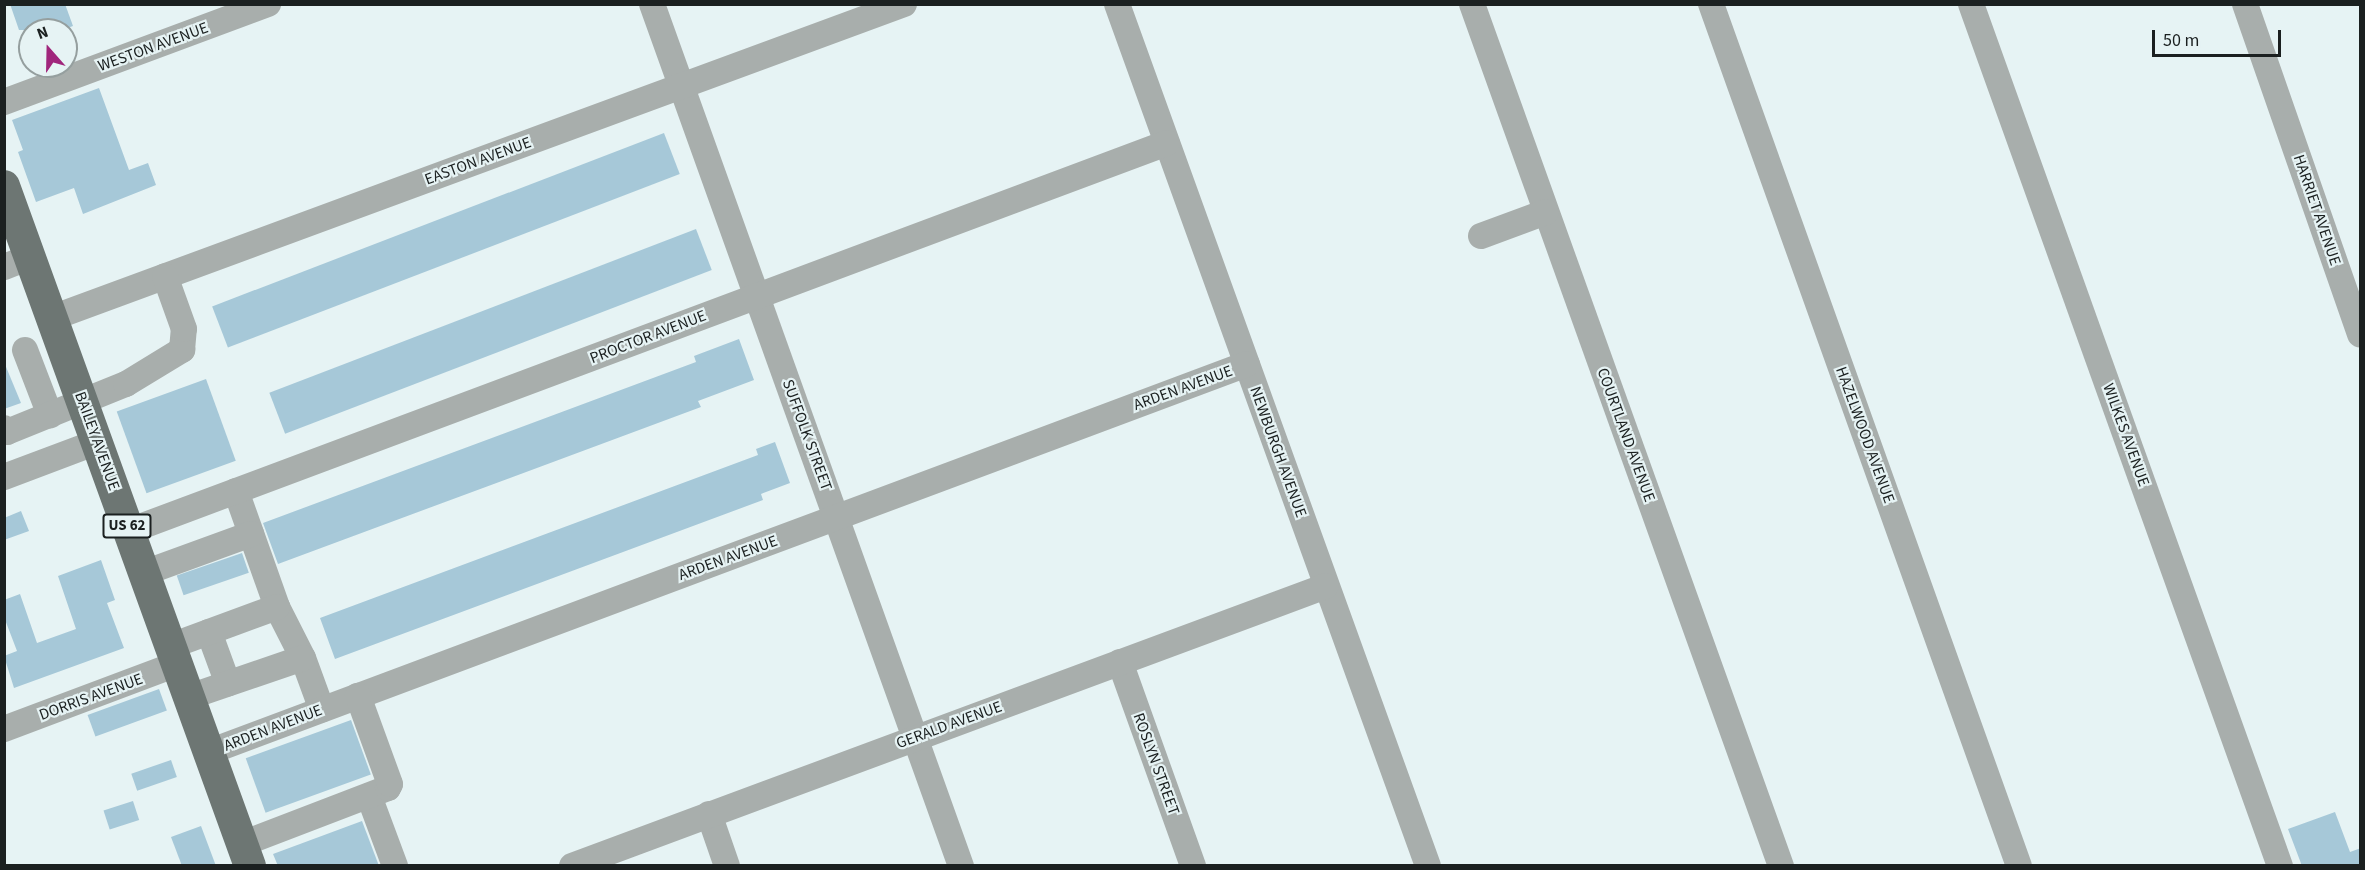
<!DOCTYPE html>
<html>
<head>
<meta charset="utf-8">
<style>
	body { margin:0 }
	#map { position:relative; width:2365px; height:870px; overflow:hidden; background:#e6f3f4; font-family:"Source Sans 3",sans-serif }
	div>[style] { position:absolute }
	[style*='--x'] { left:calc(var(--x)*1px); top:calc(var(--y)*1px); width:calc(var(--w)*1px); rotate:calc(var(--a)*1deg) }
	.building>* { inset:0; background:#a6c8d8; transform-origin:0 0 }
	.minor>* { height:26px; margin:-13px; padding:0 13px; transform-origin:13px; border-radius:13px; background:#a8aeac }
	.major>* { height:32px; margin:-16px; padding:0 16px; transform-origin:16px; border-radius:16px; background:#6d7673 }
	span { translate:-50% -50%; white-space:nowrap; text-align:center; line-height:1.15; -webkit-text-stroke:4.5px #e6f3f4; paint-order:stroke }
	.shield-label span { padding:2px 4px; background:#e6f3f4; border:2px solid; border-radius:4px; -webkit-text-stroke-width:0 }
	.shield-label { font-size:15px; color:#1b2020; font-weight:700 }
	.street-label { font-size:16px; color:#1b2020 }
	.frame { position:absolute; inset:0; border:6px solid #1b2020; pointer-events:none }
	.north { position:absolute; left:18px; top:18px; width:60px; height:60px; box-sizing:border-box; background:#e6f3f4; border:2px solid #959f9f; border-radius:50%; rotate:340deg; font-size:16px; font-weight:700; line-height:24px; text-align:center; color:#1b2020 }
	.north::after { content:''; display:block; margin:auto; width:21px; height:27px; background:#a0267c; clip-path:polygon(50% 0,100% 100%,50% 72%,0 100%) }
	.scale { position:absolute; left:2152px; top:30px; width:129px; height:27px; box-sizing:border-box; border:3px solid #1b2020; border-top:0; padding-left:8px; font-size:18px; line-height:21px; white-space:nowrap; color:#1b2020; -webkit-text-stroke:4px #e6f3f4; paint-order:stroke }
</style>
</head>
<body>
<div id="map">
	<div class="building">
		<div style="clip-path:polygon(10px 4px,65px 4px,73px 26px,62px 30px,19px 30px)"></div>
		<div style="clip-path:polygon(99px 88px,129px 170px,148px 163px,156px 185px,83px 214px,74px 188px,36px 202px,18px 152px,23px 150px,12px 120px)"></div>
		<div style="left:664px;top:133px;width:44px;height:484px;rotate:69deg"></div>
		<div style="left:696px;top:229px;width:44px;height:457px;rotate:69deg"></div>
		<div style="clip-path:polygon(739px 339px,754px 380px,698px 401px,701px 407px,278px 564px,263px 523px,696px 362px,694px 356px)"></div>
		<div style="clip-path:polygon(4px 362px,21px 403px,4px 409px)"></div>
		<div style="left:206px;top:379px;width:87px;height:95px;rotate:70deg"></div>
		<div style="clip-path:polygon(775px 442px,790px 483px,761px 494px,763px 500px,335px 659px,320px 618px,758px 455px,756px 449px)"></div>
		<div style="clip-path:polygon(21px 511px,29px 531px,4px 540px,4px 518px)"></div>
		<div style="left:242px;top:553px;width:21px;height:69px;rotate:71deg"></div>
		<div style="clip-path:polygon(101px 560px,115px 600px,107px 603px,124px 648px,14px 688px,4px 656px,17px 651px,4px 617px,4px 600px,20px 594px,37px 643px,76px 629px,58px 576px)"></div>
		<div style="left:159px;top:689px;width:23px;height:76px;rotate:70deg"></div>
		<div style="left:351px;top:720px;width:58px;height:112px;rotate:70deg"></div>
		<div style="left:171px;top:760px;width:18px;height:42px;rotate:71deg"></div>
		<div style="left:133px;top:801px;width:20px;height:31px;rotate:72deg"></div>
		<div style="clip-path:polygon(2335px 812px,2350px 852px,2361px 848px,2361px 866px,2302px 866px,2288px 829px)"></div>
		<div style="clip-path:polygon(362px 821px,379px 866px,278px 866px,273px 854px)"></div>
		<div style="clip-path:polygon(201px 826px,216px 866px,182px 866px,171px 837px)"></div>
	</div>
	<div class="minor">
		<div style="--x:652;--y:4;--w:916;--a:70.28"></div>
		<div style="--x:1117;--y:4;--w:916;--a:70.16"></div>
		<div style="--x:1472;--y:4;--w:916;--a:70.28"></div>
		<div style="--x:1711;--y:4;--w:915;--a:70.34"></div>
		<div style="--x:1971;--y:4;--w:916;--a:70.28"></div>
		<div style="--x:2245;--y:4;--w:350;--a:70.8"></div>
		<div style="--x:4;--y:102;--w:282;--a:-20.4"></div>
		<div style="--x:1481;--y:236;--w:69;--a:-20.3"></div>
		<div style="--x:4;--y:267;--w:28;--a:-21"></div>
		<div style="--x:52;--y:318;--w:908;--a:-20.23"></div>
		<div style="--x:25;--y:350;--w:70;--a:69"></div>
		<div style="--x:4;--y:428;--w:5;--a:53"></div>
		<div style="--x:7;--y:432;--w:128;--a:-22"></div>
		<div style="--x:126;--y:384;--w:66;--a:-31.3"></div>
		<div style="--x:182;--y:350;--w:21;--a:-85"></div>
		<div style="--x:184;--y:329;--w:56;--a:-109.7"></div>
		<div style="--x:4;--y:477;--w:99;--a:-20.6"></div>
		<div style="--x:236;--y:491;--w:123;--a:70.5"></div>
		<div style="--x:277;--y:607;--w:57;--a:63"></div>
		<div style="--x:303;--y:658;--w:55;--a:69.9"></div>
		<div style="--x:129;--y:531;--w:1108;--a:-20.5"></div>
		<div style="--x:144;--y:573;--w:114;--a:-20"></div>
		<div style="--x:209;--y:632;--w:55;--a:69.9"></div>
		<div style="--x:171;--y:646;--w:113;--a:-20.2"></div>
		<div style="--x:1120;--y:662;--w:217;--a:70.3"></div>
		<div style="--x:189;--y:697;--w:120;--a:-18.9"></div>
		<div style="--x:4;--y:729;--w:185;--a:-20.6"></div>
		<div style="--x:209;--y:752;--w:1108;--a:-20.5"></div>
		<div style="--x:369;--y:796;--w:75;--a:69.6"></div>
		<div style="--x:709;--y:814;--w:55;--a:70.9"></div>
		<div style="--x:242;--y:844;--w:156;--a:-21"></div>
		<div style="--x:388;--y:788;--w:4;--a:-63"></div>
		<div style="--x:390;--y:784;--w:94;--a:-110"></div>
		<div style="--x:572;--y:866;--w:804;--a:-20.37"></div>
	</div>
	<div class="major">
		<div style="--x:4;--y:186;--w:723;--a:70.11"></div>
	</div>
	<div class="shield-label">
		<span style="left:127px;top:526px">US 62</span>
	</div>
	<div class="street-label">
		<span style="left:153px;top:47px;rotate:-20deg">WESTON AVENUE</span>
		<span style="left:478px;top:161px;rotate:-20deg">EASTON AVENUE</span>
		<span style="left:2317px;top:210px;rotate:71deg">HARRIET AVENUE</span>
		<span style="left:648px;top:337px;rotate:-21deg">PROCTOR AVENUE</span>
		<span style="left:1183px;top:388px;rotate:-20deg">ARDEN AVENUE</span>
		<span style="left:807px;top:435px;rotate:70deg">SUFFOLK STREET</span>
		<span style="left:1626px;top:435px;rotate:70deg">COURTLAND AVENUE</span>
		<span style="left:1865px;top:435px;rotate:70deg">HAZELWOOD AVENUE</span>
		<span style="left:2126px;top:435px;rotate:70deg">WILKES AVENUE</span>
		<span style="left:97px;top:441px;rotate:70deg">BAILEY AVENUE</span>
		<span style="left:1278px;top:452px;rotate:70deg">NEWBURGH AVENUE</span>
		<span style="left:728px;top:558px;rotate:-20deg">ARDEN AVENUE</span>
		<span style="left:91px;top:697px;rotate:-20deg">DORRIS AVENUE</span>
		<span style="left:949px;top:725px;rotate:-20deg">GERALD AVENUE</span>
		<span style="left:273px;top:728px;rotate:-21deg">ARDEN AVENUE</span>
		<span style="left:1156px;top:764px;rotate:70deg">ROSLYN STREET</span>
	</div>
	<div class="frame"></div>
	<div class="north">N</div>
	<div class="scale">50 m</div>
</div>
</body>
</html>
